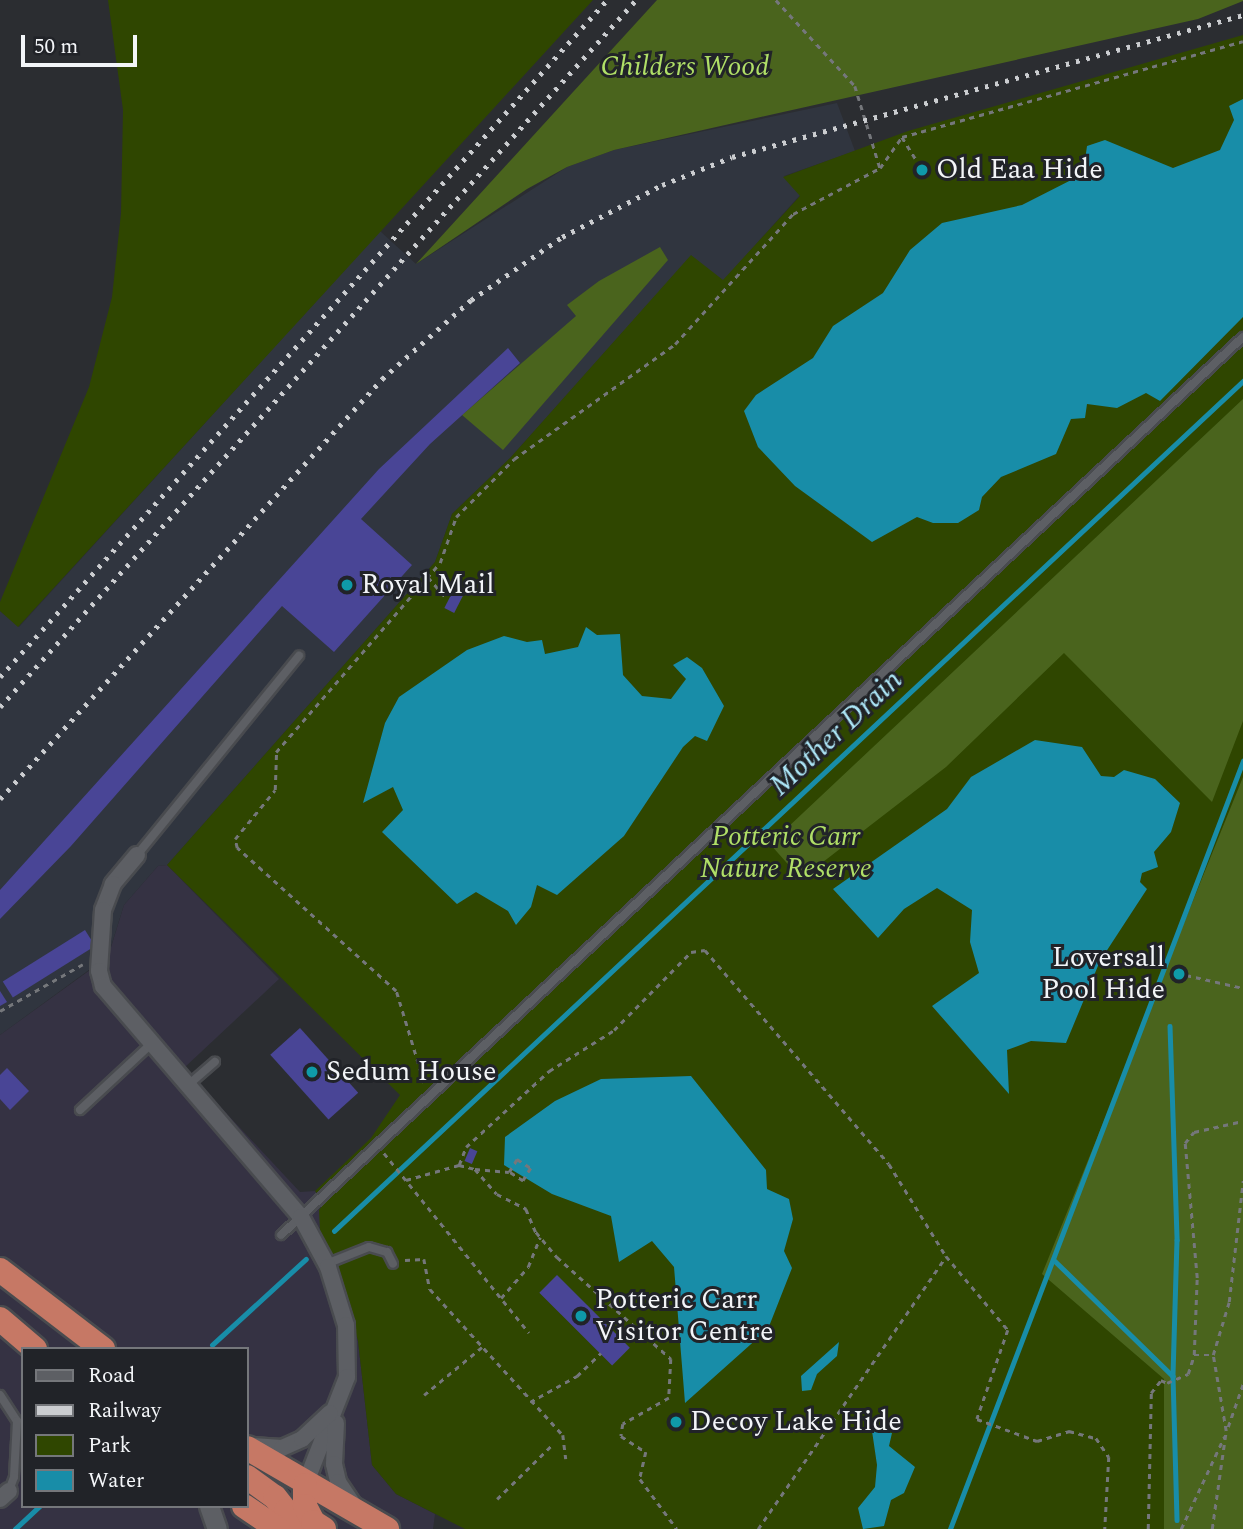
<!DOCTYPE html>
<html>
<head>
<meta charset="utf-8">
<style>
	body { margin:0 }
	#map { position:relative; width:1243px; height:1529px; overflow:hidden; background:#2b2d31; font-family:Spectral,serif }
	div>[style] { position:absolute }
	[style*='--x'] { left:calc(var(--x)*1px); top:calc(var(--y)*1px); width:calc(var(--w)*1px); rotate:calc(var(--a)*1deg) }
	.built>* { inset:0; background:#30353f }
	.industrial>* { inset:0; background:#353243 }
	.green>* { inset:0; background:#2f4600 }
	.forest>* { inset:0; background:#4a641d }
	.water>* { inset:0; background:#188da8 }
	.stream>* { height:4.5px; margin:-2.25px; padding:0 2.25px; transform-origin:2.25px; border-radius:2.25px; background:#188da8 }
	.building>* { inset:0; background:#494596; transform-origin:0 0 }
	.path>* { height:2.5px; margin-top:-1.25px; transform-origin:0; background:repeating-linear-gradient(90deg,#75777b 0 5px,transparent 0 10px) }
	.roads { filter:drop-shadow(2px 0 #494b4f) drop-shadow(-2px 0 #494b4f) drop-shadow(0 2px #494b4f) drop-shadow(0 -2px #494b4f) }
	.service>* { height:8px; margin:-4px; padding:0 4px; transform-origin:4px; border-radius:4px; background:#5d5f64 }
	.minor>* { height:16px; margin:-8px; padding:0 8px; transform-origin:8px; border-radius:8px; background:#5d5f64 }
	.tertiary>* { height:19px; margin:-9.5px; padding:0 9.5px; transform-origin:9.5px; border-radius:9.5px; background:#5d5f64 }
	.trunk>* { height:24px; margin:-12px; padding:0 12px; transform-origin:12px; border-radius:12px; background:#c67865 }
	.rail>* { height:4.5px; margin-top:-2.25px; transform-origin:0; background:repeating-linear-gradient(90deg,#cbcdd0 0 3.5px,transparent 0 10.5px) }
	.dots>* { width:19px; height:19px; translate:-50% -50%; box-sizing:border-box; border:4px solid #212328; border-radius:50% }
	span { translate:-50% -50%; white-space:nowrap; text-align:center; line-height:1.15; -webkit-text-stroke:6px #212328; paint-order:stroke }
	.park-label { font-size:28px; color:#b0df67; font-style:italic }
	.poi-label { font-size:28px; color:#f3f5f8 }
	.left { translate:0 -50%; text-align:left }
	.right { translate:-100% -50%; text-align:right }
	.water-label { font-size:30px; color:#ade7f8; font-style:italic }
	.legend { position:absolute; left:21px; top:1347px; width:228px; height:161px; box-sizing:border-box; background:#212328; border:2px solid #75777b; margin:0; padding:9px 12px; list-style:none; font-size:21px; color:#f3f5f8 }
	.legend li { display:flex; align-items:center; gap:14px; height:35px }
	.legend b { width:35px; border:2px solid #75777b }
	.scale { position:absolute; left:21px; top:35px; width:116px; height:32px; box-sizing:border-box; border:4px solid #f3f5f8; border-top:0; padding-left:9px; font-size:21px; line-height:24px; white-space:nowrap; color:#f3f5f8; -webkit-text-stroke:5px #212328; paint-order:stroke }
</style>
</head>
<body>
<div id="map">
	<div class="built">
		<div style="clip-path:polygon(837px 103px,855px 151px,784px 176px,800px 195px,723px 281px,691px 256px,511px 457px,452px 514px,435px 562px,167px 865px,158px 866px,124px 905px,108px 956px,0 1035px,0 611px,19px 627px,380px 231px,416px 264px,567px 167px,614px 150px)"></div>
	</div>
	<div class="industrial">
		<div style="clip-path:polygon(evenodd,167px 865px,279px 979px,184px 1068px,300px 1192px,315px 1191px,326px 1203px,320px 1230px,340px 1273px,358px 1341px,372px 1465px,396px 1494px,435px 1514px,433px 1529px,0 1529px,0 1035px,108px 957px,124px 905px,158px 866px,167px 865px,23px 1349px,247px 1349px,247px 1506px,23px 1506px,23px 1349px)"></div>
	</div>
	<div class="green">
		<div style="clip-path:polygon(108px 0,593px 0,18px 627px,0 611px,0 602px,89px 387px,112px 297px,121px 213px,123px 110px)"></div>
		<div style="clip-path:polygon(1243px 35px,1243px 1529px,465px 1529px,396px 1494px,372px 1465px,358px 1341px,340px 1273px,320px 1230px,319px 1210px,325px 1202px,315px 1191px,371px 1138px,400px 1095px,167px 865px,435px 562px,452px 514px,511px 457px,691px 255px,723px 280px,800px 196px,783px 177px,908px 131px)"></div>
	</div>
	<div class="forest">
		<div style="clip-path:polygon(657px 0,1243px 0,1243px 1px,1198px 19px,614px 150px,567px 167px,527px 189px,416px 264px)"></div>
		<div style="clip-path:polygon(660px 247px,668px 260px,503px 450px,462px 415px,576px 316px,567px 305px,599px 281px)"></div>
		<div style="clip-path:polygon(1243px 399px,1243px 721px,1212px 802px,1064px 653px,946px 767px,801px 879px,770px 844px)"></div>
		<div style="clip-path:polygon(1243px 777px,1243px 1529px,1164px 1529px,1164px 1379px,1042px 1274px)"></div>
	</div>
	<div class="water">
		<div style="clip-path:polygon(1243px 99px,1243px 317px,1160px 401px,1146px 393px,1117px 408px,1087px 404px,1085px 418px,1071px 419px,1056px 454px,1001px 477px,982px 497px,979px 510px,958px 523px,933px 523px,917px 517px,872px 542px,795px 486px,758px 447px,744px 411px,756px 395px,813px 358px,833px 326px,883px 293px,910px 250px,942px 223px,1022px 205px,1083px 174px,1087px 146px,1105px 140px,1173px 168px,1220px 150px,1234px 120px,1229px 106px)"></div>
		<div style="clip-path:polygon(586px 627px,597px 635px,620px 634px,623px 675px,642px 696px,671px 699px,686px 679px,673px 665px,687px 657px,702px 668px,724px 706px,707px 741px,695px 736px,683px 747px,624px 836px,557px 895px,537px 885px,531px 907px,516px 925px,508px 911px,476px 892px,457px 904px,382px 832px,403px 810px,393px 787px,363px 803px,385px 723px,399px 697px,467px 650px,504px 636px,527px 642px,542px 640px,545px 654px,578px 647px)"></div>
		<div style="clip-path:polygon(1035px 740px,1082px 747px,1101px 776px,1114px 777px,1124px 770px,1155px 779px,1180px 803px,1171px 832px,1154px 852px,1158px 867px,1142px 873px,1140px 882px,1147px 889px,1100px 961px,1066px 1043px,1031px 1041px,1007px 1050px,1009px 1094px,932px 1006px,979px 973px,970px 942px,972px 910px,937px 888px,904px 909px,878px 938px,833px 889px,947px 809px,971px 777px)"></div>
		<div style="clip-path:polygon(691px 1076px,766px 1170px,767px 1189px,789px 1199px,793px 1219px,784px 1251px,792px 1268px,768px 1329px,685px 1403px,674px 1267px,652px 1241px,619px 1262px,611px 1216px,552px 1194px,504px 1165px,505px 1137px,555px 1101px,601px 1079px)"></div>
		<div style="clip-path:polygon(839px 1342px,837px 1356px,817px 1374px,811px 1390px,802px 1391px,801px 1376px)"></div>
		<div style="clip-path:polygon(872px 1431px,892px 1433px,889px 1446px,915px 1467px,904px 1493px,891px 1500px,884px 1526px,863px 1529px,858px 1508px,875px 1487px,877px 1465px)"></div>
	</div>
	<div class="stream">
		<div style="--x:1170;--y:1026;--w:214;--a:88.1"></div>
		<div style="--x:1177;--y:1240;--w:136;--a:91.7"></div>
		<div style="--x:334;--y:1231;--w:1245;--a:-43.08"></div>
		<div style="--x:1054;--y:1260;--w:166;--a:44.3"></div>
		<div style="--x:1173;--y:1376;--w:144;--a:88.4"></div>
		<div style="--x:212;--y:1345;--w:127;--a:-42.5"></div>
		<div style="--x:15;--y:1529;--w:34;--a:-43"></div>
		<div style="--x:950;--y:1529;--w:822;--a:-69.12"></div>
	</div>
	<div class="building">
		<div style="left:926px;top:164px;width:8px;height:13px;rotate:60deg"></div>
		<div style="clip-path:polygon(508px 348px,520px 363px,430px 444px,361px 519px,412px 565px,334px 652px,282px 606px,71px 846px,0 919px,0 890px,379px 469px)"></div>
		<div style="left:453px;top:591px;width:11px;height:19px;rotate:27deg"></div>
		<div style="left:85px;top:930px;width:19px;height:97px;rotate:58deg"></div>
		<div style="left:1176px;top:967px;width:8px;height:13px;rotate:14deg"></div>
		<div style="clip-path:polygon(0 991px,7px 1002px,0 1006px)"></div>
		<div style="left:300px;top:1028px;width:87px;height:40px;rotate:48deg"></div>
		<div style="clip-path:polygon(7px 1068px,29px 1091px,10px 1110px,0 1099px,0 1075px)"></div>
		<div style="left:470px;top:1148px;width:8px;height:14px;rotate:23deg"></div>
		<div style="left:557px;top:1275px;width:103px;height:25px;rotate:45deg"></div>
		<div style="clip-path:polygon(672px 1415px,683px 1419px,680px 1429px,668px 1424px)"></div>
	</div>
	<div class="path">
		<div style="--x:776;--y:0;--w:117;--a:47.4"></div>
		<div style="--x:855;--y:86;--w:86;--a:73"></div>
		<div style="--x:902;--y:137;--w:34;--a:58"></div>
		<div style="--x:428;--y:577;--w:28;--a:49"></div>
		<div style="--x:1186;--y:975;--w:58;--a:12.8"></div>
		<div style="--x:0;--y:1011;--w:95;--a:-29.5"></div>
		<div style="--x:424;--y:1083;--w:96;--a:-106.9"></div>
		<div style="--x:396;--y:991;--w:214;--a:-138"></div>
		<div style="--x:237;--y:848;--w:9;--a:-103"></div>
		<div style="--x:235;--y:839;--w:63;--a:-50.8"></div>
		<div style="--x:275;--y:790;--w:38;--a:-88"></div>
		<div style="--x:276;--y:752;--w:250;--a:-49.1"></div>
		<div style="--x:440;--y:563;--w:49;--a:-70.8"></div>
		<div style="--x:456;--y:517;--w:82;--a:-45"></div>
		<div style="--x:514;--y:459;--w:198;--a:-35.5"></div>
		<div style="--x:675;--y:344;--w:176;--a:-47.8"></div>
		<div style="--x:793;--y:214;--w:98;--a:-27.9"></div>
		<div style="--x:880;--y:168;--w:38;--a:-55"></div>
		<div style="--x:902;--y:137;--w:354;--a:-15.7"></div>
		<div style="--x:384;--y:1153;--w:231;--a:51.1"></div>
		<div style="--x:459;--y:1165;--w:19;--a:-69"></div>
		<div style="--x:466;--y:1147;--w:113;--a:-42.5"></div>
		<div style="--x:549;--y:1071;--w:77;--a:-32.2"></div>
		<div style="--x:614;--y:1030;--w:110;--a:-45.4"></div>
		<div style="--x:691;--y:952;--w:14;--a:-8"></div>
		<div style="--x:705;--y:950;--w:282;--a:49.3"></div>
		<div style="--x:889;--y:1164;--w:108;--a:58.2"></div>
		<div style="--x:475;--y:1169;--w:34;--a:5"></div>
		<div style="--x:509;--y:1172;--w:15;--a:-58"></div>
		<div style="--x:517;--y:1159;--w:17;--a:33"></div>
		<div style="--x:531;--y:1168;--w:15;--a:122"></div>
		<div style="--x:523;--y:1181;--w:17;--a:-147"></div>
		<div style="--x:406;--y:1180;--w:55;--a:-15.8"></div>
		<div style="--x:459;--y:1165;--w:16;--a:14"></div>
		<div style="--x:475;--y:1169;--w:33;--a:49"></div>
		<div style="--x:497;--y:1194;--w:33;--a:27"></div>
		<div style="--x:526;--y:1209;--w:25;--a:67"></div>
		<div style="--x:536;--y:1232;--w:33;--a:50"></div>
		<div style="--x:557;--y:1257;--w:153;--a:41.8"></div>
		<div style="--x:671;--y:1359;--w:39;--a:93"></div>
		<div style="--x:669;--y:1398;--w:53;--a:150.5"></div>
		<div style="--x:623;--y:1424;--w:12;--a:99"></div>
		<div style="--x:621;--y:1436;--w:30;--a:33"></div>
		<div style="--x:646;--y:1452;--w:28;--a:103"></div>
		<div style="--x:640;--y:1479;--w:62;--a:53.5"></div>
		<div style="--x:405;--y:1260;--w:19;--a:-3"></div>
		<div style="--x:424;--y:1259;--w:31;--a:79"></div>
		<div style="--x:430;--y:1289;--w:197;--a:47.7"></div>
		<div style="--x:563;--y:1435;--w:24;--a:83"></div>
		<div style="--x:501;--y:1298;--w:41;--a:-48.9"></div>
		<div style="--x:528;--y:1267;--w:32;--a:-68"></div>
		<div style="--x:622;--y:1340;--w:18;--a:-43"></div>
		<div style="--x:1194;--y:1355;--w:19;--a:0"></div>
		<div style="--x:424;--y:1395;--w:75;--a:-39.6"></div>
		<div style="--x:530;--y:1402;--w:54;--a:-29"></div>
		<div style="--x:577;--y:1376;--w:33;--a:-44"></div>
		<div style="--x:1228;--y:1427;--w:46;--a:-70.8"></div>
		<div style="--x:497;--y:1499;--w:78;--a:-44.5"></div>
		<div style="--x:758;--y:1529;--w:331;--a:-55.4"></div>
		<div style="--x:946;--y:1256;--w:97;--a:50"></div>
		<div style="--x:1008;--y:1330;--w:94;--a:109.2"></div>
		<div style="--x:977;--y:1419;--w:64;--a:20.1"></div>
		<div style="--x:1037;--y:1441;--w:34;--a:-17"></div>
		<div style="--x:1069;--y:1431;--w:28;--a:15"></div>
		<div style="--x:1096;--y:1438;--w:23;--a:56"></div>
		<div style="--x:1109;--y:1457;--w:72;--a:93.2"></div>
		<div style="--x:1148;--y:1529;--w:136;--a:-88.7"></div>
		<div style="--x:1151;--y:1393;--w:16;--a:-52"></div>
		<div style="--x:1161;--y:1380;--w:7;--a:27"></div>
		<div style="--x:1167;--y:1383;--w:23;--a:-23"></div>
		<div style="--x:1188;--y:1374;--w:20;--a:-72"></div>
		<div style="--x:1194;--y:1355;--w:77;--a:-87.8"></div>
		<div style="--x:1197;--y:1278;--w:136;--a:-95.1"></div>
		<div style="--x:1185;--y:1143;--w:14;--a:-51"></div>
		<div style="--x:1194;--y:1132;--w:50;--a:-12.7"></div>
		<div style="--x:1181;--y:1529;--w:102;--a:-64.9"></div>
		<div style="--x:1212;--y:1529;--w:99;--a:-81.9"></div>
		<div style="--x:1226;--y:1431;--w:77;--a:-99.7"></div>
		<div style="--x:1213;--y:1355;--w:55;--a:-73.2"></div>
		<div style="--x:1229;--y:1302;--w:122;--a:-83.4"></div>
	</div>
	<div class="roads">
		<div class="service">
			<div style="--x:137;--y:855;--w:257;--a:-50.9"></div>
			<div style="--x:187;--y:1086;--w:37;--a:-41"></div>
			<div style="--x:80;--y:1110;--w:98;--a:-42.9"></div>
			<div style="--x:281;--y:1235;--w:1316;--a:-43.03"></div>
			<div style="--x:326;--y:1264;--w:46;--a:-21.6"></div>
			<div style="--x:369;--y:1247;--w:19;--a:16"></div>
			<div style="--x:387;--y:1252;--w:13;--a:63"></div>
			<div style="--x:0;--y:1395;--w:31;--a:57"></div>
			<div style="--x:17;--y:1421;--w:56;--a:93.1"></div>
			<div style="--x:14;--y:1477;--w:15;--a:110"></div>
		</div>
		<div class="minor">
			<div style="--x:137;--y:855;--w:38;--a:130"></div>
			<div style="--x:113;--y:884;--w:28;--a:111"></div>
			<div style="--x:103;--y:910;--w:61;--a:93.8"></div>
			<div style="--x:99;--y:971;--w:16;--a:75"></div>
			<div style="--x:103;--y:986;--w:304;--a:49.4"></div>
			<div style="--x:301;--y:1217;--w:57;--a:61.6"></div>
			<div style="--x:328;--y:1267;--w:61;--a:72.8"></div>
			<div style="--x:346;--y:1325;--w:52;--a:88.9"></div>
			<div style="--x:347;--y:1377;--w:116;--a:111.3"></div>
			<div style="--x:336;--y:1423;--w:41;--a:92.8"></div>
			<div style="--x:334;--y:1464;--w:18;--a:77"></div>
			<div style="--x:338;--y:1482;--w:30;--a:56"></div>
			<div style="--x:253;--y:1446;--w:29;--a:4"></div>
			<div style="--x:282;--y:1448;--w:22;--a:-24"></div>
			<div style="--x:302;--y:1439;--w:38;--a:-43"></div>
			<div style="--x:0;--y:1499;--w:12;--a:-42"></div>
		</div>
		<div class="tertiary">
			<div style="--x:209;--y:1506;--w:24;--a:71"></div>
		</div>
		<div class="trunk">
			<div style="--x:0;--y:1270;--w:130;--a:37.5"></div>
			<div style="--x:0;--y:1319;--w:46;--a:40.6"></div>
			<div style="--x:247;--y:1448;--w:162;--a:30.1"></div>
			<div style="--x:247;--y:1477;--w:34;--a:36"></div>
			<div style="--x:275;--y:1497;--w:18;--a:52"></div>
			<div style="--x:286;--y:1511;--w:19;--a:74"></div>
			<div style="--x:305;--y:1485;--w:21;--a:90"></div>
			<div style="--x:305;--y:1506;--w:18;--a:63"></div>
			<div style="--x:313;--y:1522;--w:13;--a:32"></div>
			<div style="--x:244;--y:1506;--w:41;--a:34.1"></div>
		</div>
	</div>
	<div class="rail">
		<div style="--x:0;--y:677;--w:909;--a:-48.12"></div>
		<div style="--x:0;--y:707;--w:951;--a:-48.03"></div>
		<div style="--x:0;--y:799;--w:568;--a:-47.71"></div>
		<div style="--x:382;--y:379;--w:119;--a:-41.6"></div>
		<div style="--x:471;--y:300;--w:111;--a:-34.7"></div>
		<div style="--x:562;--y:237;--w:113;--a:-27.5"></div>
		<div style="--x:662;--y:185;--w:75;--a:-21.8"></div>
		<div style="--x:732;--y:157;--w:530;--a:-15.53"></div>
	</div>
	<div class="dots">
		<div style="left:922px;top:170px;background:#0f9aa8"></div>
		<div style="left:347px;top:585px;background:#0f9aa8"></div>
		<div style="left:1179px;top:974px;background:#0f9aa8"></div>
		<div style="left:312px;top:1072px;background:#0f9aa8"></div>
		<div style="left:581px;top:1316px;background:#0f9aa8"></div>
		<div style="left:676px;top:1422px;background:#0f9aa8"></div>
	</div>
	<div class="park-label">
		<span style="left:685px;top:67px">Childers Wood</span>
		<span style="left:786px;top:853px">Potteric Carr<br>Nature Reserve</span>
	</div>
	<div class="poi-label">
		<span class="left" style="left:936px;top:170px">Old Eaa Hide</span>
		<span class="left" style="left:361px;top:585px">Royal Mail</span>
		<span class="right" style="left:1165px;top:974px">Loversall<br>Pool Hide</span>
		<span class="left" style="left:326px;top:1072px">Sedum House</span>
		<span class="left" style="left:595px;top:1316px">Potteric Carr<br>Visitor Centre</span>
		<span class="left" style="left:690px;top:1422px">Decoy Lake Hide</span>
	</div>
	<div class="water-label">
		<span style="left:836px;top:733px;rotate:-43deg">Mother Drain</span>
	</div>
	<ul class="legend">
	<li><b style="height:9px;background:#5d5f64"></b>Road</li>
	<li><b style="height:9px;background:#cbcdd0"></b>Railway</li>
	<li><b style="height:19px;background:#2f4600"></b>Park</li>
	<li><b style="height:19px;background:#188da8"></b>Water</li>
	</ul>
	<div class="scale">50 m</div>
</div>
</body>
</html>
